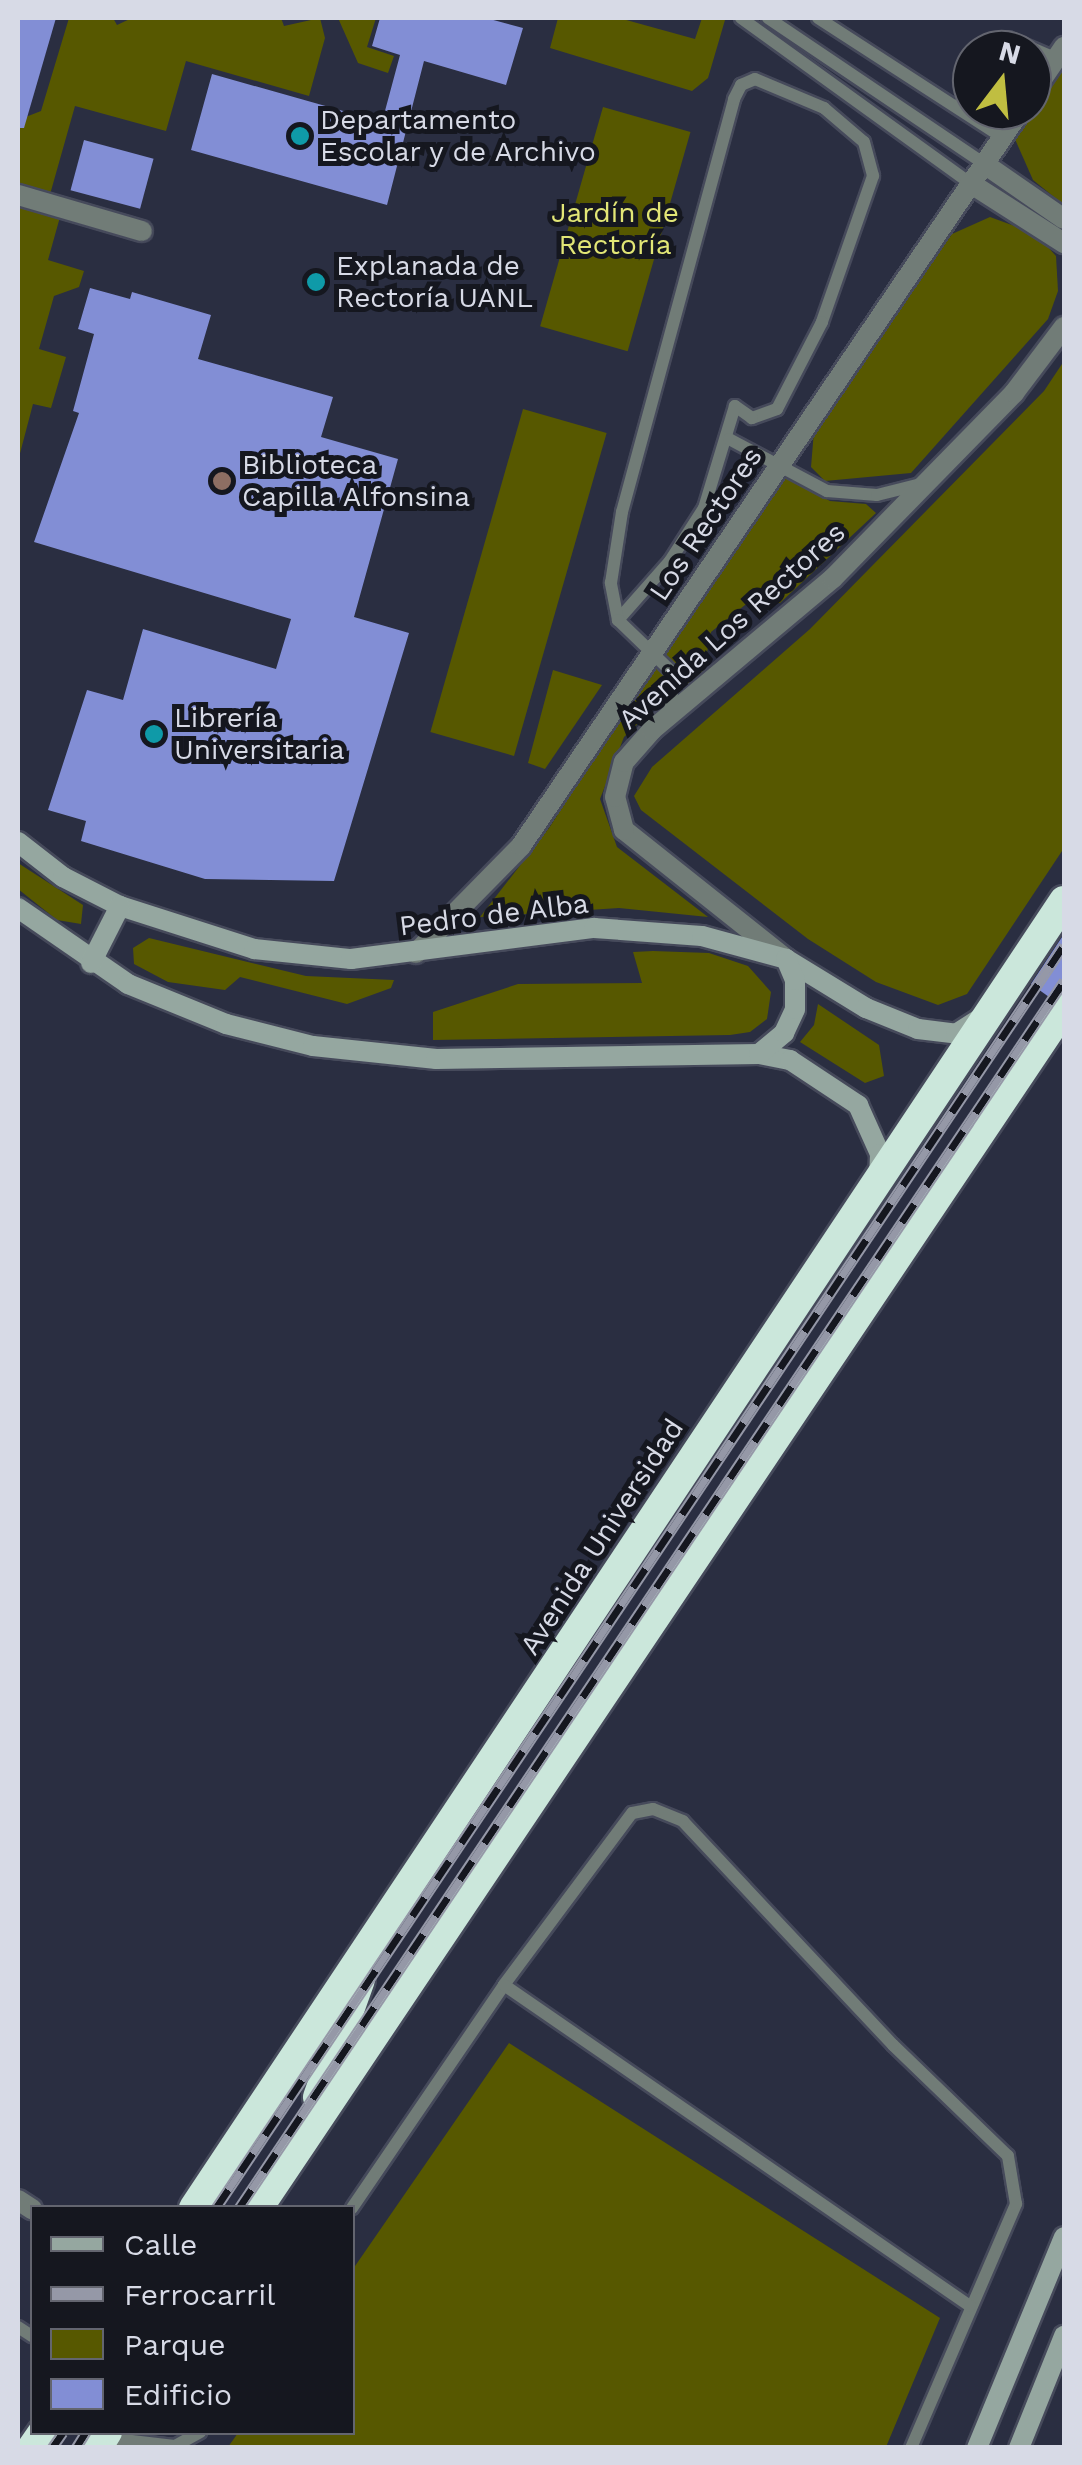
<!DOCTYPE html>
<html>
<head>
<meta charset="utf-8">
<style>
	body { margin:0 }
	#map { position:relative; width:1082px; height:2465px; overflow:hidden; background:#2a2e41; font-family:"Work Sans",sans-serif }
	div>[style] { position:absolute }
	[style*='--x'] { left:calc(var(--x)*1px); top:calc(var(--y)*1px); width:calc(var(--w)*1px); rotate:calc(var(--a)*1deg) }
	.green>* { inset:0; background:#575800; transform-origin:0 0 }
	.building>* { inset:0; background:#828ed5; transform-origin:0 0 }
	.roads { filter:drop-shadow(2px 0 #464a5b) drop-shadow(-2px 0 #464a5b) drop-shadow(0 2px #464a5b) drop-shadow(0 -2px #464a5b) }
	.lane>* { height:12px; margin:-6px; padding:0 6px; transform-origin:6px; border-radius:6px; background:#717c77 }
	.street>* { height:20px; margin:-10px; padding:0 10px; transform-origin:10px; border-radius:10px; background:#717c77 }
	.secondary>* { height:20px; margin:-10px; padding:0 10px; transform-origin:10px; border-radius:10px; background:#95a7a0 }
	.highway>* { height:30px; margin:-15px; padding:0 15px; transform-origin:15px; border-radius:15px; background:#cbe7db }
	.rail>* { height:11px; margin-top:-5.5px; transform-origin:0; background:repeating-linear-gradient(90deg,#15171f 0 22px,#9598a7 0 44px); box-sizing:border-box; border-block:2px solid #9598a7 }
	.dots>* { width:28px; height:28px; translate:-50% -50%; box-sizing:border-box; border:5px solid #15171f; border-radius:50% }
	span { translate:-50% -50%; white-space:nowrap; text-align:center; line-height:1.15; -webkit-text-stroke:10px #15171f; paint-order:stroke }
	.poi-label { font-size:28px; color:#d7dae6 }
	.left { translate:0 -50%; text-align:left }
	.park-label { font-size:28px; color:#e2e676 }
	.street-label { font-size:28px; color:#d7dae6 }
	.frame { position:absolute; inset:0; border:20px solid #d7dae6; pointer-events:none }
	.legend { position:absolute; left:30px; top:2205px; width:325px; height:230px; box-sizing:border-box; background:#15171f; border:2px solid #63656f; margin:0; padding:12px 18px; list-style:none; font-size:30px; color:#d7dae6 }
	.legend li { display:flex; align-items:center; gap:20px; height:50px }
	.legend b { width:50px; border:2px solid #63656f }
	.north { position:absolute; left:952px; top:30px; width:100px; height:100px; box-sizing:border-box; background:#15171f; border:2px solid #63656f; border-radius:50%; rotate:16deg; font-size:28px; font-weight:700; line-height:40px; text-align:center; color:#d7dae6 }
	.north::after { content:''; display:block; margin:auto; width:35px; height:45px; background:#c0be41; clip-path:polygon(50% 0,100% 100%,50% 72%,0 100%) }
</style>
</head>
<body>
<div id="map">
	<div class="green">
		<div style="clip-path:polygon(69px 18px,113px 18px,117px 25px,132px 18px,281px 18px,284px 26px,320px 18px,325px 38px,309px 96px,186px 61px,166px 131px,75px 106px,49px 198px,18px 189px,18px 120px,41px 111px)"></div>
		<div style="clip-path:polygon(338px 18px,376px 18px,367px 47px,394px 56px,388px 73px,358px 63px)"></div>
		<div style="clip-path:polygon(558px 18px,619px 18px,695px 39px,702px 18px,725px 20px,708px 78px,692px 91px,550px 48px)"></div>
		<div style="clip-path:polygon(1064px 63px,1064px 205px,1033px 180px,1014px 137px)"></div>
		<div style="left:603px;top:107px;width:91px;height:228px;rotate:16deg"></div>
		<div style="clip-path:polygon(18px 205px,60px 217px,48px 260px,84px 271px,79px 287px,54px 296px,39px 349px,66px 357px,51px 408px,33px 404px,18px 461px)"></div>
		<div style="clip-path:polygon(990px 217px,1036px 234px,1056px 256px,1058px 291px,1048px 319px,911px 473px,825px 481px,811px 467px,814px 431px,952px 234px)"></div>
		<div style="clip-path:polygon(1064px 361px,1064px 848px,967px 994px,938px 1005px,876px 982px,808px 939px,641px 810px,634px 796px,652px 767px,810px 629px,1044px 391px)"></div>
		<div style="left:523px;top:409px;width:87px;height:336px;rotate:16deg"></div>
		<div style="clip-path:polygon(782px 476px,830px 501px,866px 504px,876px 513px,780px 603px,745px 605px,711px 632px,703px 673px,682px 689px,679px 672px,661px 655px)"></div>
		<div style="clip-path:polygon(656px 663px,670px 677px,666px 697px,624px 737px,600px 799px,617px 847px,708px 917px,619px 908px,480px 917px,549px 828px)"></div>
		<div style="clip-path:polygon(553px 670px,602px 685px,545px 769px,528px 763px)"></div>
		<div style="clip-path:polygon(18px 863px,83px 905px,81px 924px,57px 920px,18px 889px)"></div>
		<div style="clip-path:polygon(149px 938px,306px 976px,394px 980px,391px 988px,347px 1004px,240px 977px,225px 990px,168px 982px,134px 964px,133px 948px)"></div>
		<div style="clip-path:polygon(653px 951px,709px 953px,748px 966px,771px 992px,767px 1019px,750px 1032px,730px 1035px,433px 1040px,433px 1012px,518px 984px,642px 983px,633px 952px)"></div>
		<div style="clip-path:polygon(818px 1004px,879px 1045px,884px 1076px,865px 1083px,800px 1042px,814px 1025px)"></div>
		<div style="clip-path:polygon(509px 2043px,940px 2318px,886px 2447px,228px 2447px,238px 2433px,352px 2432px,353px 2269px)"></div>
	</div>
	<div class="building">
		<div style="clip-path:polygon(18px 18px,56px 18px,24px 128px,18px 128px)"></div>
		<div style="clip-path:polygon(380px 18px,486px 18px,523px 28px,506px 85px,424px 61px,387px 205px,191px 150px,212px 74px,382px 122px,400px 55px,372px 46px)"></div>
		<div style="left:84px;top:140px;width:72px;height:52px;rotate:15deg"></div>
		<div style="clip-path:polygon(90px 288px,130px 299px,132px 292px,211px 315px,198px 359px,333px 397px,321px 437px,398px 459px,354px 617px,409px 633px,334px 881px,205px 879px,81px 841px,86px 821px,48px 810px,87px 690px,123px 700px,143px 629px,276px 669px,291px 619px,34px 542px,79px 413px,73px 411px,94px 334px,78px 329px)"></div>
		<div style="clip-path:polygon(1064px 934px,1064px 989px,1049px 997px,1031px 984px)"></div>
	</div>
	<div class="roads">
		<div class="lane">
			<div style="--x:741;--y:18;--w:282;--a:35.8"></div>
			<div style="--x:768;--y:18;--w:259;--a:34"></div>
			<div style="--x:818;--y:18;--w:219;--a:32.9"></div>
			<div style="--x:999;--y:50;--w:15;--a:-53"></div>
			<div style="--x:1008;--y:38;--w:53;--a:23.2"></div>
			<div style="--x:755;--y:79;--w:75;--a:22.8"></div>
			<div style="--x:824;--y:108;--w:52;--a:40.4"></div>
			<div style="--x:864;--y:142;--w:35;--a:75"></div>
			<div style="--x:873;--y:176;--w:155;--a:109.3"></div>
			<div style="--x:822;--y:322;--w:98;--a:117.3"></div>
			<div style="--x:777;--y:409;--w:27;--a:160"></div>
			<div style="--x:752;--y:418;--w:21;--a:-145"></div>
			<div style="--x:735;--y:406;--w:107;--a:106.9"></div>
			<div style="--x:704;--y:508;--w:63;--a:122.7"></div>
			<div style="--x:670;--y:561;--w:79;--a:131.4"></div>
			<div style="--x:618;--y:620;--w:38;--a:-101"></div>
			<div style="--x:611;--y:583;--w:72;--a:-81.2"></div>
			<div style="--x:622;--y:512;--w:428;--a:-74.8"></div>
			<div style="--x:734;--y:99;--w:16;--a:-63"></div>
			<div style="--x:741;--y:85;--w:15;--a:-23"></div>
			<div style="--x:959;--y:105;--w:22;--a:-54"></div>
			<div style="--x:729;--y:439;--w:111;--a:28"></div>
			<div style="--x:827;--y:491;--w:50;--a:4.6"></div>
			<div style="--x:877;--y:495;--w:45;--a:-14"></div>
			<div style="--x:618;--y:620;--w:78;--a:44"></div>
			<div style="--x:674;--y:674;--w:37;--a:96"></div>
			<div style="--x:352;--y:2208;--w:270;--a:-55.7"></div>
			<div style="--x:18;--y:2327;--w:17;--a:33"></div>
			<div style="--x:106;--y:2438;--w:69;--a:6.6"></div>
			<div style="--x:175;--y:2446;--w:29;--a:-29"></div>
			<div style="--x:911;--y:2448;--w:266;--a:-66.7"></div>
			<div style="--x:1016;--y:2204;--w:49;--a:-99.5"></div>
			<div style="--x:1008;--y:2156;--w:160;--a:-136"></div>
			<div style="--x:893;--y:2045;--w:307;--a:-133.2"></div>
			<div style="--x:683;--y:1821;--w:32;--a:-158"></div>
			<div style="--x:653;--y:1809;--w:21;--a:169"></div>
			<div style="--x:632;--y:1813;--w:214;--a:126.7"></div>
			<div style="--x:504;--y:1985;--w:566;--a:34.56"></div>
		</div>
		<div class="street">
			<div style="--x:1032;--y:94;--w:57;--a:-55.8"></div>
			<div style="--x:983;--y:163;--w:98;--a:34.7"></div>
			<div style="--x:970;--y:183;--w:112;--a:32.6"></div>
			<div style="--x:18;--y:195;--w:129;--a:16.2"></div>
			<div style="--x:416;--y:953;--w:150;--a:-45.5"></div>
			<div style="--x:521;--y:846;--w:890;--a:-55.81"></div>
			<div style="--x:785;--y:958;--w:206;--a:-141.5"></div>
			<div style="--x:624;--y:830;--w:34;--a:-105"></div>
			<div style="--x:615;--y:797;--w:36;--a:-76"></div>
			<div style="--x:624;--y:762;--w:43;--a:-48.8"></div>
			<div style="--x:652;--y:730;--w:236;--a:-40"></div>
			<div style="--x:833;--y:578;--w:259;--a:-45.6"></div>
			<div style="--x:1014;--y:393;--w:83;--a:-52.9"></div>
			<div style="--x:18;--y:2200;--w:17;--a:33"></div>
		</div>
		<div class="secondary">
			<div style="--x:18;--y:842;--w:57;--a:37.9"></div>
			<div style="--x:63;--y:877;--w:64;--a:27"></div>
			<div style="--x:120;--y:906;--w:141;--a:17.8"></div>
			<div style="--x:254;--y:949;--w:98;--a:5.9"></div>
			<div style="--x:351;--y:959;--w:245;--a:-7.3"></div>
			<div style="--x:594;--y:928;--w:108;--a:4.2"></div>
			<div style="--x:702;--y:936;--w:87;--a:15.3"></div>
			<div style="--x:786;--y:959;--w:94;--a:31.5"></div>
			<div style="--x:866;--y:1008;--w:56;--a:22"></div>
			<div style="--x:918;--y:1029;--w:38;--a:7"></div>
			<div style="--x:956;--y:1034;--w:27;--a:-33"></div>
			<div style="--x:18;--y:908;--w:134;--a:34.6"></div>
			<div style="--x:128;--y:984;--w:106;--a:22.2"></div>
			<div style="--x:226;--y:1024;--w:90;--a:14.2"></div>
			<div style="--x:313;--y:1046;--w:124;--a:6"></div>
			<div style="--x:436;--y:1059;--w:323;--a:-0.9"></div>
			<div style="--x:759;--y:1054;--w:32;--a:11"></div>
			<div style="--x:790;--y:1060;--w:82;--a:33.5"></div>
			<div style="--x:858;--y:1105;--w:54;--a:65.8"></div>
			<div style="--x:880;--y:1154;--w:23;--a:92"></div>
			<div style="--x:91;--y:963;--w:64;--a:-63"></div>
			<div style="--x:759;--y:1054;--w:33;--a:-40"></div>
			<div style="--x:784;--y:1033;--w:26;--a:-65"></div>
			<div style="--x:795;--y:1009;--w:29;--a:-90"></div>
			<div style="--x:795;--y:980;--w:23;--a:-113"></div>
			<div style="--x:977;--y:2448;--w:228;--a:-67.6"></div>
			<div style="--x:1019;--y:2448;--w:121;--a:-68.1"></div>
		</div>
		<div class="highway">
			<div style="--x:318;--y:2097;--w:124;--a:-70.3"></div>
			<div style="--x:194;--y:2208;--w:1570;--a:-56.35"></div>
			<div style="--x:258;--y:2208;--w:1446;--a:-56.11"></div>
			<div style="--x:32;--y:2448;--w:19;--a:-55"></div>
			<div style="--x:97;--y:2448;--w:19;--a:-58"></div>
		</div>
	</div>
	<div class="rail">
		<div style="--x:216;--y:2208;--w:1521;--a:-56.12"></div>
		<div style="--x:239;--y:2208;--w:1479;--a:-56.08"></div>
		<div style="--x:52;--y:2448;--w:19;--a:-55"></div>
		<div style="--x:76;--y:2448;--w:19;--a:-58"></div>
	</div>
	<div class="dots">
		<div style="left:300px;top:136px;background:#0f9aa8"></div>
		<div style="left:316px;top:282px;background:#0f9aa8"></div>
		<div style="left:222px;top:481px;background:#8d6e63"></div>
		<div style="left:154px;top:734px;background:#0f9aa8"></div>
	</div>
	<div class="poi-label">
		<span class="left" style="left:320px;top:136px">Departamento<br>Escolar y de Archivo</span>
		<span class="left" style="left:336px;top:282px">Explanada de<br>Rectoría UANL</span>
		<span class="left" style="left:242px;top:481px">Biblioteca<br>Capilla Alfonsina</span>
		<span class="left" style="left:174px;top:734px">Librería<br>Universitaria</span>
	</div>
	<div class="park-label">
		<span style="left:615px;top:229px">Jardín de<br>Rectoría</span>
	</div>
	<div class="street-label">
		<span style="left:706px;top:524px;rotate:-56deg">Los Rectores</span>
		<span style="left:732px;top:626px;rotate:-42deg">Avenida Los Rectores</span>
		<span style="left:494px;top:915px;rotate:-7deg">Pedro de Alba</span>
		<span style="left:602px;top:1537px;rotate:-57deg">Avenida Universidad</span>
	</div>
	<div class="frame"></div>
	<ul class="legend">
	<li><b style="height:12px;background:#95a7a0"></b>Calle</li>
	<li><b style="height:12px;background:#9598a7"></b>Ferrocarril</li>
	<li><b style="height:28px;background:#575800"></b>Parque</li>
	<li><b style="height:28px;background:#828ed5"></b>Edificio</li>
	</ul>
	<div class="north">N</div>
</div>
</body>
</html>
